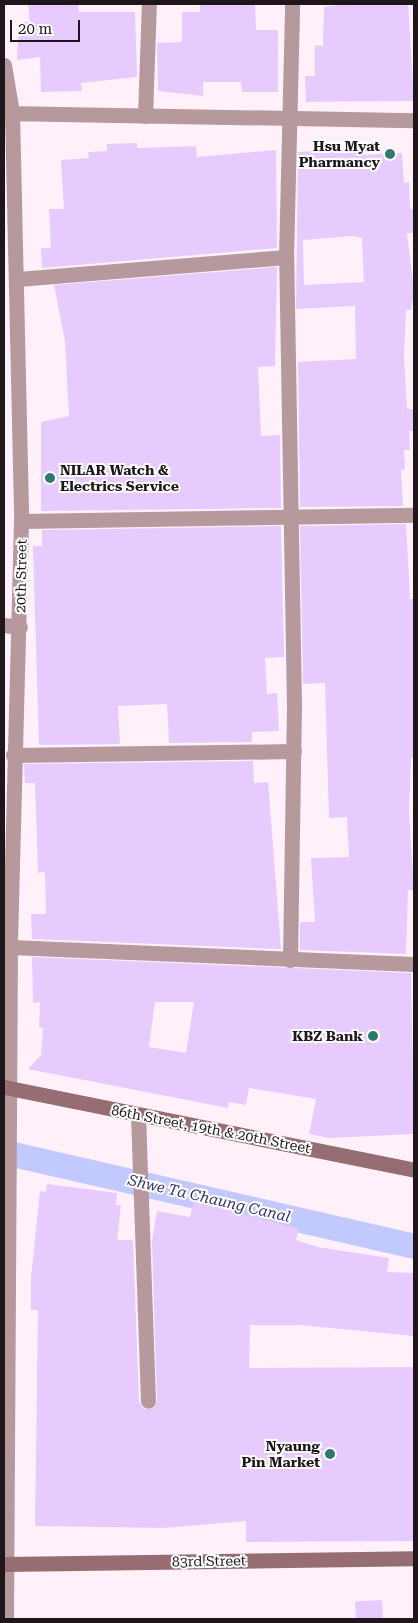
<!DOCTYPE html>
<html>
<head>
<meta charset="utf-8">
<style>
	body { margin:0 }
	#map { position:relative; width:418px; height:1623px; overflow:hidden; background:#fff0f9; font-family:"Roboto Serif",serif }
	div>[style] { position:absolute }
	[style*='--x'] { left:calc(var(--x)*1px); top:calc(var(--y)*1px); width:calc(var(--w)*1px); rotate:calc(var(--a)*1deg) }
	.canal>* { height:25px; margin:-12.5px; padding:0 12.5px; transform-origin:12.5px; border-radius:12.5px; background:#c2c9ff }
	.building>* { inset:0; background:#e7cbfe; transform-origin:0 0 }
	.street>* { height:15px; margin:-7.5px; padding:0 7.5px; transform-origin:7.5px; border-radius:7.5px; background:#b5999c }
	.secondary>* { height:15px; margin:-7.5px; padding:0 7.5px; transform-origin:7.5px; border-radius:7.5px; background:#956d72 }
	.dots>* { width:14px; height:14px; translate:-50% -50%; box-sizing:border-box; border:2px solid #fff; border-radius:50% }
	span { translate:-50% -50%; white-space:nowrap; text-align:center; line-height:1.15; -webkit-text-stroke:4px #fff; paint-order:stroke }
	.poi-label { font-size:14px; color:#1e161b; font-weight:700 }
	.right { translate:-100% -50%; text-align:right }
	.left { translate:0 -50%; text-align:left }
	.street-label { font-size:14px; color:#1e161b }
	.water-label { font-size:15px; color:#2f316f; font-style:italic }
	.frame { position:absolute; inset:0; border:5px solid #1e161b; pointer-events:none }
	.scale { position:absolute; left:10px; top:20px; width:70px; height:22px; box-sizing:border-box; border:2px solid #1e161b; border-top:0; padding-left:6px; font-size:15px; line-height:18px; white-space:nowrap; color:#1e161b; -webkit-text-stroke:4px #fff; paint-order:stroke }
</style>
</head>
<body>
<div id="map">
	<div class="canal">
		<div style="--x:4;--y:1152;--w:421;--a:12.9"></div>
	</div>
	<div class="building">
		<div style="clip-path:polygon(28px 4px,78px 4px,79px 12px,135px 12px,137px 77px,81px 83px,82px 91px,41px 92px,40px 57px,17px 60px,19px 22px,30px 22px)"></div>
		<div style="clip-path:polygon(200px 4px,255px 4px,256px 30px,278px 30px,278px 92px,242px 92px,241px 82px,203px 82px,203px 96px,158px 91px,157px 43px,182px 42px,182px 12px,200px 12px)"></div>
		<div style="clip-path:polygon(344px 4px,408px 4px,414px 101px,306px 102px,305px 76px,315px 76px,315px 45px,323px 46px,324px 7px)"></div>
		<div style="clip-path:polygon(137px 143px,137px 148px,196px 146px,197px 157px,276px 150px,277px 248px,42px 268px,41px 248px,51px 248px,49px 209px,64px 209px,61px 160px,89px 158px,88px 152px,107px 151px,107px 144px)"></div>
		<div style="clip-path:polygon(evenodd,341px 149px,363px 155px,402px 153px,404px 183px,409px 182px,410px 209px,414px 209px,414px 233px,407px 233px,414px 290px,411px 310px,406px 310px,404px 356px,407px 409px,414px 409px,414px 431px,409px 431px,410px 450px,404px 450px,405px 470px,401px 470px,403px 506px,300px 507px,298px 362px,356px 359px,355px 306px,296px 309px,298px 152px,341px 149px,353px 236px,362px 238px,364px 282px,304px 285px,303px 240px,353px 236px)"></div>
		<div style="clip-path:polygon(277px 267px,275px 366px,258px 367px,261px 436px,280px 435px,281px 508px,41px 511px,41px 422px,69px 416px,65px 341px,54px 285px)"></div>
		<div style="clip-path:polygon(406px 524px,410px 599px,414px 599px,414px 758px,411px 758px,409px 813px,414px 890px,408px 890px,406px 954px,300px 950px,300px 922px,315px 922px,311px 858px,349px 857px,347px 817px,329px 818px,325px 683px,303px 684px,300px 526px)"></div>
		<div style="clip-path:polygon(281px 526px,284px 657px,265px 658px,267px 694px,277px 693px,279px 731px,252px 732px,252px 742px,169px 743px,167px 704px,118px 706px,120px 744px,39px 745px,33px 546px,42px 546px,42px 530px)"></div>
		<div style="clip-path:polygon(253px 761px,254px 783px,268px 782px,281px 949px,32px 939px,31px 914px,46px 914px,45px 872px,38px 873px,35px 783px,25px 783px,24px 764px)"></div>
		<div style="clip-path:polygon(evenodd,32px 957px,411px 973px,414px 1134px,329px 1138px,309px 1134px,316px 1099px,249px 1088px,246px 1105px,229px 1102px,228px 1108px,28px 1069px,41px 1055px,43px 1028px,39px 1027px,40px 1002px,33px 1003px,32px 957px,155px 1002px,194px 1002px,186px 1053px,149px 1047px,155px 1002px)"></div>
		<div style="clip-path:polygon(47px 1184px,117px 1193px,116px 1205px,121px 1205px,117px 1240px,133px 1240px,139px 1401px,144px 1409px,153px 1409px,157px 1401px,152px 1241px,157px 1211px,190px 1217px,194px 1200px,299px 1229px,296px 1240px,318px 1247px,389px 1258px,387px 1272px,414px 1273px,414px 1336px,300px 1325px,250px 1325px,249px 1368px,414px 1367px,414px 1541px,246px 1542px,246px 1521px,164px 1528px,35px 1526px,38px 1310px,31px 1310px,31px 1278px,40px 1191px,46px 1192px)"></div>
		<div style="left:382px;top:1600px;width:19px;height:27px;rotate:87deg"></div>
	</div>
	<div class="street">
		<div style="--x:4;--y:65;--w:49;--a:80.5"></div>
		<div style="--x:12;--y:113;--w:408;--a:88.7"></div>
		<div style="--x:21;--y:521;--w:426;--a:91.5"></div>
		<div style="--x:10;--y:947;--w:672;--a:90.34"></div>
		<div style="--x:4;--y:113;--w:410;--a:1"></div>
		<div style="--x:145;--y:116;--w:112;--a:-88"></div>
		<div style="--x:18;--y:279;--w:269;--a:-4.7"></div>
		<div style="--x:21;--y:521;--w:393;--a:-0.9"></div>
		<div style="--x:4;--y:625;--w:16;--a:7"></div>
		<div style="--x:13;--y:755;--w:281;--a:-0.8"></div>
		<div style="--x:10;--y:947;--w:404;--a:2.4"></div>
		<div style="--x:290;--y:960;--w:255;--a:-89.1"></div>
		<div style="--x:294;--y:705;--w:448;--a:-91"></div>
		<div style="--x:286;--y:257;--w:253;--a:-88.6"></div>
		<div style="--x:138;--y:1115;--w:286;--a:88"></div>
	</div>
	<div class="secondary">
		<div style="--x:4;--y:1087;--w:418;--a:11.4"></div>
		<div style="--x:4;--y:1564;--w:410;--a:-0.8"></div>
	</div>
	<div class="dots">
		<div style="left:390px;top:154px;background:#307770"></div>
		<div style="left:50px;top:478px;background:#307770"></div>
		<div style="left:373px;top:1036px;background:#307770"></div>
		<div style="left:330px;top:1454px;background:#307770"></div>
	</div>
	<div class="poi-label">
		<span class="right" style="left:380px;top:154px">Hsu Myat<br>Pharmancy</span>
		<span class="left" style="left:60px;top:478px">NILAR Watch &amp;<br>Electrics Service</span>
		<span class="right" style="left:363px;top:1036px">KBZ Bank</span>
		<span class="right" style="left:320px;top:1454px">Nyaung<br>Pin Market</span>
	</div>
	<div class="street-label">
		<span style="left:21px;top:576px;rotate:-89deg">20th Street</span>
		<span style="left:211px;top:1129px;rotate:11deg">86th Street, 19th &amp; 20th Street</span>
		<span style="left:209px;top:1561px;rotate:-1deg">83rd Street</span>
	</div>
	<div class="water-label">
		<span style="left:209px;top:1199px;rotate:13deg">Shwe Ta Chaung Canal</span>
	</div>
	<div class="frame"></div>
	<div class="scale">20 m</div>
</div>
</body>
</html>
